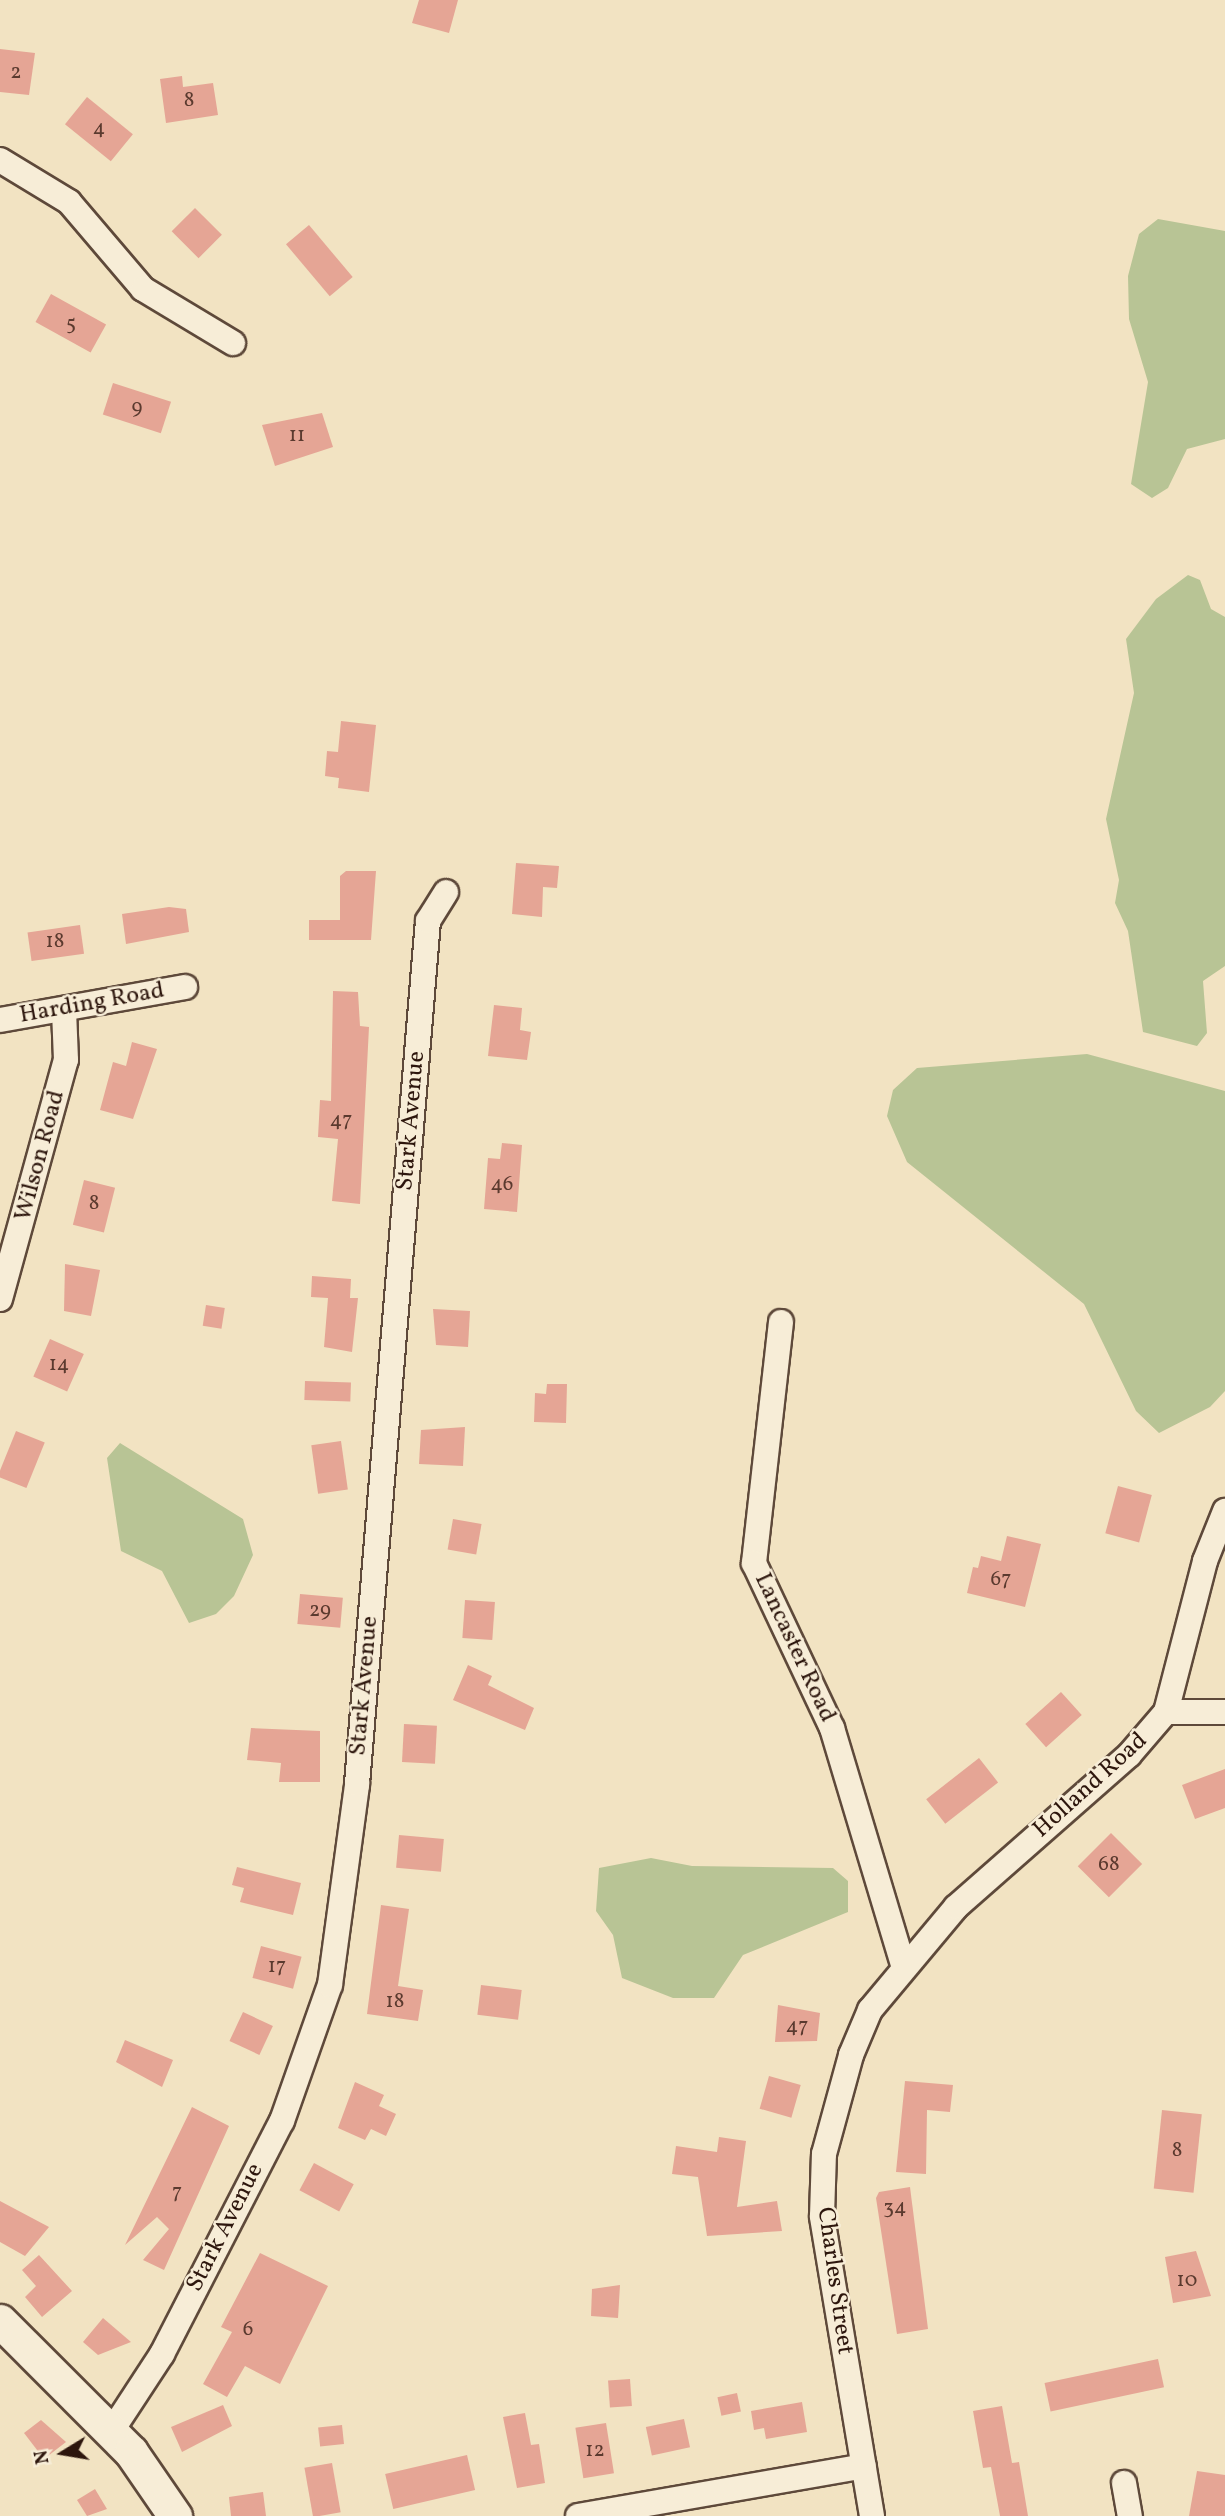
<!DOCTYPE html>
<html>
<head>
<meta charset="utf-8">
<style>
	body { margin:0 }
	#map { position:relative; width:1225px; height:2516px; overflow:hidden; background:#f2e3c2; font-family:Vollkorn,serif }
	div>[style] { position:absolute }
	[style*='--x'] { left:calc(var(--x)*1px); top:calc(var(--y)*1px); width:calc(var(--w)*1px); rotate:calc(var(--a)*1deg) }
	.green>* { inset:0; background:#b8c495 }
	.building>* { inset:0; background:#e5a595; transform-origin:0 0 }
	.roads { filter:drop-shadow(2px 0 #5e493a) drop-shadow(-2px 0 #5e493a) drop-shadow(0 2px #5e493a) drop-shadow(0 -2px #5e493a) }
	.street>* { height:24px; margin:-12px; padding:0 12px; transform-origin:12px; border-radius:12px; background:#f7edd7 }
	.secondary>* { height:33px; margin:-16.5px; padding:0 16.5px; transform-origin:16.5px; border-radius:16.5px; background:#f7edd7 }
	span { translate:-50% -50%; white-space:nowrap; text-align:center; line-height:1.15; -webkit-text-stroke:5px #f7edd7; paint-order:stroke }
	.number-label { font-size:21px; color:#5b3a2f }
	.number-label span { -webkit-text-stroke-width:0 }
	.street-label { font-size:24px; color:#2d160d }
	.north { position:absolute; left:28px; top:2418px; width:70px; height:70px; -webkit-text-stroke:5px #f7edd7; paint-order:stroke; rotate:259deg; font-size:19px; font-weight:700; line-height:28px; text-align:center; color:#2d160d }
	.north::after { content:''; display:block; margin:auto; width:24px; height:32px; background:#2d160d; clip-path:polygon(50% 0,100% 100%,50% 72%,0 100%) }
</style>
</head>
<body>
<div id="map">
	<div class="green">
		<div style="clip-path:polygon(1158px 219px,1225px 231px,1225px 439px,1187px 449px,1168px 488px,1152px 498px,1131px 484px,1148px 382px,1129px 319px,1128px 276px,1139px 234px)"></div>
		<div style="clip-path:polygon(1188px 575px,1200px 580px,1211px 609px,1225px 617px,1225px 966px,1203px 981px,1207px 1033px,1197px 1046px,1143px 1032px,1128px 931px,1115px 903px,1119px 880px,1106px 819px,1134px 693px,1126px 639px,1156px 599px)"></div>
		<div style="clip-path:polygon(1087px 1054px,1225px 1091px,1225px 1391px,1210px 1407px,1159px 1433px,1136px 1411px,1084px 1304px,907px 1162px,887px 1116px,893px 1090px,917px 1068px)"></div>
		<div style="clip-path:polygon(120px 1443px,243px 1519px,253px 1555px,234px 1596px,216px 1614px,189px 1623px,162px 1571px,121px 1551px,107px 1458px)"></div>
		<div style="clip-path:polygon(651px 1858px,692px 1866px,833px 1868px,848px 1881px,848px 1912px,743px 1955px,714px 1998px,673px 1998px,622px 1978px,613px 1935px,596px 1911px,599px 1868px)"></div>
	</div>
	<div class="building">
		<div style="clip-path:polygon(419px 0,458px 0,449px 33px,412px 23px)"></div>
		<div style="clip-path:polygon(0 49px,35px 53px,29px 95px,0 92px)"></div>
		<div style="clip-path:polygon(182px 76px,183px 87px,213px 83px,218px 115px,166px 123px,160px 79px)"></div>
		<div style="left:87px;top:97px;width:59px;height:35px;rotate:39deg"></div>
		<div style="left:195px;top:208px;width:38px;height:33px;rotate:45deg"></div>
		<div style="left:309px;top:225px;width:68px;height:30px;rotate:50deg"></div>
		<div style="left:51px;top:294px;width:63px;height:32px;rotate:29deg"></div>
		<div style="left:113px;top:383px;width:61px;height:33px;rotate:18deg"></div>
		<div style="clip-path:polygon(322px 413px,333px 447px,275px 466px,262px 425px)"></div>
		<div style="clip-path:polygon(341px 721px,376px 725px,369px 792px,338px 788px,339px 778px,325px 776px,327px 751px,338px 752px)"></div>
		<div style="clip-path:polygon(516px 863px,559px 866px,557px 888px,543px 887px,542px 917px,512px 914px)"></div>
		<div style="clip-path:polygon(346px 871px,376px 871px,371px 940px,309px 940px,309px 920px,340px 920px,340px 876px)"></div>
		<div style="clip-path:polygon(169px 907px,186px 909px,189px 932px,126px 944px,122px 914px)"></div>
		<div style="left:80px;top:925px;width:29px;height:53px;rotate:82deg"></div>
		<div style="clip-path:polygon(333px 991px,358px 992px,360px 1026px,369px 1027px,360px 1204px,332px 1201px,338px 1139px,318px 1137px,320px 1100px,331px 1101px)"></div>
		<div style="clip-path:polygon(494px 1005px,522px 1008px,520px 1030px,531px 1032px,527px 1060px,488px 1056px)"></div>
		<div style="clip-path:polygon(132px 1042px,157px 1049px,133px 1119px,100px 1110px,113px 1062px,126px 1066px)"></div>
		<div style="clip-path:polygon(502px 1143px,522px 1145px,517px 1212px,484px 1209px,488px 1158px,500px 1159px)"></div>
		<div style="left:84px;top:1180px;width:32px;height:46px;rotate:14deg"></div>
		<div style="clip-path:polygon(65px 1264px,100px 1270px,91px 1316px,64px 1311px)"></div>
		<div style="clip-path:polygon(312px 1276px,351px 1279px,350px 1298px,358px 1298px,352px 1352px,324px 1347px,328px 1298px,311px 1297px)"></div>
		<div style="left:206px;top:1305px;width:19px;height:21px;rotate:9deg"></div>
		<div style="clip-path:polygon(433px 1309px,470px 1311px,468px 1347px,436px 1345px)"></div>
		<div style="left:50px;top:1339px;width:37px;height:41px;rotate:24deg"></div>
		<div style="left:305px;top:1381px;width:46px;height:19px;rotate:2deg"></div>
		<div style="clip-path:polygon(547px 1384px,567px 1384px,566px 1423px,534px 1422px,535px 1393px,546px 1394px)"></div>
		<div style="clip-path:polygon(465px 1427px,463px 1466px,419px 1464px,421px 1430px)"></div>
		<div style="left:16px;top:1431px;width:31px;height:49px;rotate:22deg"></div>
		<div style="left:341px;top:1441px;width:49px;height:30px;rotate:82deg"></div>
		<div style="left:1118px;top:1486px;width:35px;height:49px;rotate:15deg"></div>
		<div style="left:453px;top:1519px;width:29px;height:31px;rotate:10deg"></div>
		<div style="clip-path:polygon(1007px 1536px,1041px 1544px,1025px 1607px,967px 1593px,973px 1567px,978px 1568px,981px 1556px,1001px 1561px)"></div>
		<div style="left:300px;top:1594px;width:43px;height:30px;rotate:5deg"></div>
		<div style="left:465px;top:1600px;width:30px;height:38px;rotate:4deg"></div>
		<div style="clip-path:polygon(468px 1665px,492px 1676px,488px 1685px,534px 1708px,525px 1730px,453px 1700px)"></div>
		<div style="left:1061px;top:1692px;width:31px;height:48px;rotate:48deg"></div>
		<div style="left:404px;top:1724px;width:33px;height:38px;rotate:3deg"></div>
		<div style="clip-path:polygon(251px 1728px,320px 1731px,320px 1782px,279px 1782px,281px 1763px,247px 1760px)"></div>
		<div style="left:979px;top:1758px;width:31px;height:67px;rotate:52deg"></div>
		<div style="clip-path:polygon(1225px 1769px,1225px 1808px,1195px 1819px,1182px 1785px)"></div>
		<div style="left:1111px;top:1833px;width:44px;height:47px;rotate:45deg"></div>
		<div style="left:399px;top:1835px;width:45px;height:33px;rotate:5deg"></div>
		<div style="clip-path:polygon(237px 1867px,301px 1883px,293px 1915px,240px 1902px,244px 1888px,232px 1885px)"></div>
		<div style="clip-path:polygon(381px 1905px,409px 1909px,398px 1986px,423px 1990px,418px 2021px,367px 2014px)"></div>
		<div style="left:261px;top:1946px;width:42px;height:33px;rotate:15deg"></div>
		<div style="left:481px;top:1985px;width:41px;height:30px;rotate:7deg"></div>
		<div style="clip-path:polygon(778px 2005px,820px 2013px,817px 2041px,775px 2042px)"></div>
		<div style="left:243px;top:2012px;width:33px;height:32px;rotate:25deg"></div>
		<div style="clip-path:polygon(125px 2040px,173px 2060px,162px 2087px,116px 2062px)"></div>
		<div style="left:769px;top:2076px;width:33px;height:34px;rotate:16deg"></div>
		<div style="clip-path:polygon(905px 2081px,953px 2085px,950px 2112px,927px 2110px,926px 2174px,896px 2172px)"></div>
		<div style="clip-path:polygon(355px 2082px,384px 2095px,379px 2106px,396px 2114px,386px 2136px,371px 2129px,365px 2140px,338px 2128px)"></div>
		<div style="clip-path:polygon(192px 2107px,229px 2126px,164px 2270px,143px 2260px,169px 2229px,157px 2217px,125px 2245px)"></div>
		<div style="left:1162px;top:2110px;width:40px;height:79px;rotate:6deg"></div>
		<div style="clip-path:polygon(719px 2137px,746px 2141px,737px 2207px,777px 2201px,782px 2231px,707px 2236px,698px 2177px,672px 2174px,676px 2146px,717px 2152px)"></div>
		<div style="left:314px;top:2163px;width:45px;height:31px;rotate:28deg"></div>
		<div style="clip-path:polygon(910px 2187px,928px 2329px,897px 2334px,876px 2198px,879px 2192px)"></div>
		<div style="clip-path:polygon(0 2201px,49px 2227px,25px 2256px,0 2242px)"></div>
		<div style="clip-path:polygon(1196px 2251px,1211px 2296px,1173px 2303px,1165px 2257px)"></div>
		<div style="clip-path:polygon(260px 2253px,328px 2286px,280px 2384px,245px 2366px,227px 2397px,203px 2384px,232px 2332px,221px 2327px)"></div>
		<div style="clip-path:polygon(39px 2255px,72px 2291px,42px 2317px,25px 2297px,36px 2286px,22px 2270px)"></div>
		<div style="clip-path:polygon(620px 2285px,618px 2318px,591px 2316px,592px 2289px)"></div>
		<div style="clip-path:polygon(103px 2318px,131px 2342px,98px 2355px,83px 2342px)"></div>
		<div style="left:1158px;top:2359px;width:29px;height:116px;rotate:78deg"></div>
		<div style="left:630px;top:2379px;width:27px;height:22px;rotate:86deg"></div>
		<div style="left:737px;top:2393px;width:19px;height:20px;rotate:78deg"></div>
		<div style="clip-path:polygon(802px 2402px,807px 2432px,766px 2439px,764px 2428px,754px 2430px,751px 2411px)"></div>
		<div style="clip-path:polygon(223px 2405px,232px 2426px,182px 2452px,171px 2427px)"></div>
		<div style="clip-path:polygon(1002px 2406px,1012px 2463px,1019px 2462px,1028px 2516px,1000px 2516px,991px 2467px,983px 2468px,973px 2411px)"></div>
		<div style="clip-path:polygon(525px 2413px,531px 2445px,539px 2444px,545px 2483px,517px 2488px,503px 2417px)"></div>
		<div style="left:684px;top:2419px;width:29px;height:39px;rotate:78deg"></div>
		<div style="clip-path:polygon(41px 2420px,66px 2442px,44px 2459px,24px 2433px)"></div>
		<div style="left:606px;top:2423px;width:51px;height:31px;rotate:81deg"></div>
		<div style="left:342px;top:2425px;width:19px;height:24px;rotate:84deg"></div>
		<div style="left:467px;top:2455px;width:36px;height:84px;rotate:77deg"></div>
		<div style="left:332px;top:2463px;width:50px;height:28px;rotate:80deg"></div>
		<div style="clip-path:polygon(1197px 2471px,1225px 2475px,1225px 2516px,1189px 2516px)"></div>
		<div style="clip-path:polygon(95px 2489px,107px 2509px,87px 2516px,77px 2500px)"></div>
		<div style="clip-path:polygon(263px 2492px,266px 2516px,231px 2516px,229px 2497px)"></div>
	</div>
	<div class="roads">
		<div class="street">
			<div style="--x:0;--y:160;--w:81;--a:31.3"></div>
			<div style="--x:69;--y:202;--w:114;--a:49.6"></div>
			<div style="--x:143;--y:289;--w:105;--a:31"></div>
			<div style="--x:0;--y:1020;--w:188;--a:-10.1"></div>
			<div style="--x:0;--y:1299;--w:248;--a:-74.6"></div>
			<div style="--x:66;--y:1060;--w:50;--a:-92.3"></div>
			<div style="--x:781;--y:1322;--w:243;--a:96.4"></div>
			<div style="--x:754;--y:1563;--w:183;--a:64.7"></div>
			<div style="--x:832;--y:1728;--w:247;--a:73.3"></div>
			<div style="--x:1166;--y:1712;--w:59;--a:0"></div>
			<div style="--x:111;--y:2432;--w:93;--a:-56.8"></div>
			<div style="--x:162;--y:2354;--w:262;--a:-62.8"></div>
			<div style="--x:282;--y:2121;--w:144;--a:-70.6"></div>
			<div style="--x:330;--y:1985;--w:203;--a:-82.3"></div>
			<div style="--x:357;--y:1784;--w:866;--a:-85.3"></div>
			<div style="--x:428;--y:921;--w:34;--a:-58"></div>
			<div style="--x:1124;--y:2483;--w:34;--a:80"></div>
			<div style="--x:578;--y:2516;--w:290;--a:-9.9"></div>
			<div style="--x:872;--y:2516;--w:304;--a:-99.5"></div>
			<div style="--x:822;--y:2216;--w:62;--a:-88.2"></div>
			<div style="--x:824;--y:2154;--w:103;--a:-74.7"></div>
			<div style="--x:851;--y:2055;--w:49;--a:-67.1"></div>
			<div style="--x:870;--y:2010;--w:134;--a:-50.1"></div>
			<div style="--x:956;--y:1907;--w:230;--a:-41.3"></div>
			<div style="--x:1129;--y:1755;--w:57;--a:-49.3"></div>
			<div style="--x:1166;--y:1712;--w:156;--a:-75.5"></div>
			<div style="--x:1205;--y:1561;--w:54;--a:-68.2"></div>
		</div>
		<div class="secondary">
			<div style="--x:0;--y:2321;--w:185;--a:45"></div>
			<div style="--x:131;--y:2452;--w:78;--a:55.5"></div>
		</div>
	</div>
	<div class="number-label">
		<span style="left:16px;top:73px">2</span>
		<span style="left:189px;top:101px">8</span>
		<span style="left:99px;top:129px">4</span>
		<span style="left:71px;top:324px">5</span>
		<span style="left:137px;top:408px">9</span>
		<span style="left:297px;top:436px">11</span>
		<span style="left:55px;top:942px">18</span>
		<span style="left:341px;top:1121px">47</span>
		<span style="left:502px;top:1185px">46</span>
		<span style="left:94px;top:1204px">8</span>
		<span style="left:59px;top:1365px">14</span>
		<span style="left:1001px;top:1580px">67</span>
		<span style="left:320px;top:1611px">29</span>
		<span style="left:1109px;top:1865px">68</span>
		<span style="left:277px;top:1967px">17</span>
		<span style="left:395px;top:2002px">18</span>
		<span style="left:797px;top:2027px">47</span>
		<span style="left:1177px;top:2151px">8</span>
		<span style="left:177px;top:2193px">7</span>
		<span style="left:895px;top:2208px">34</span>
		<span style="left:1187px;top:2281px">10</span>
		<span style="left:248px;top:2330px">6</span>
		<span style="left:595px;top:2451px">12</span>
	</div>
	<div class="street-label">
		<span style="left:92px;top:1004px;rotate:-10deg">Harding Road</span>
		<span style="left:412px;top:1121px;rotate:-85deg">Stark Avenue</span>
		<span style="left:41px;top:1156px;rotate:-75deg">Wilson Road</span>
		<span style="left:794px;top:1648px;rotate:65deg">Lancaster Road</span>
		<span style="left:365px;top:1686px;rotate:-85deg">Stark Avenue</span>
		<span style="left:1091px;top:1786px;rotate:-42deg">Holland Road</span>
		<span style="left:226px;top:2228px;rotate:-63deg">Stark Avenue</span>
		<span style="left:834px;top:2281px;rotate:82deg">Charles Street</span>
	</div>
	<div class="north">N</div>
</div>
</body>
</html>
